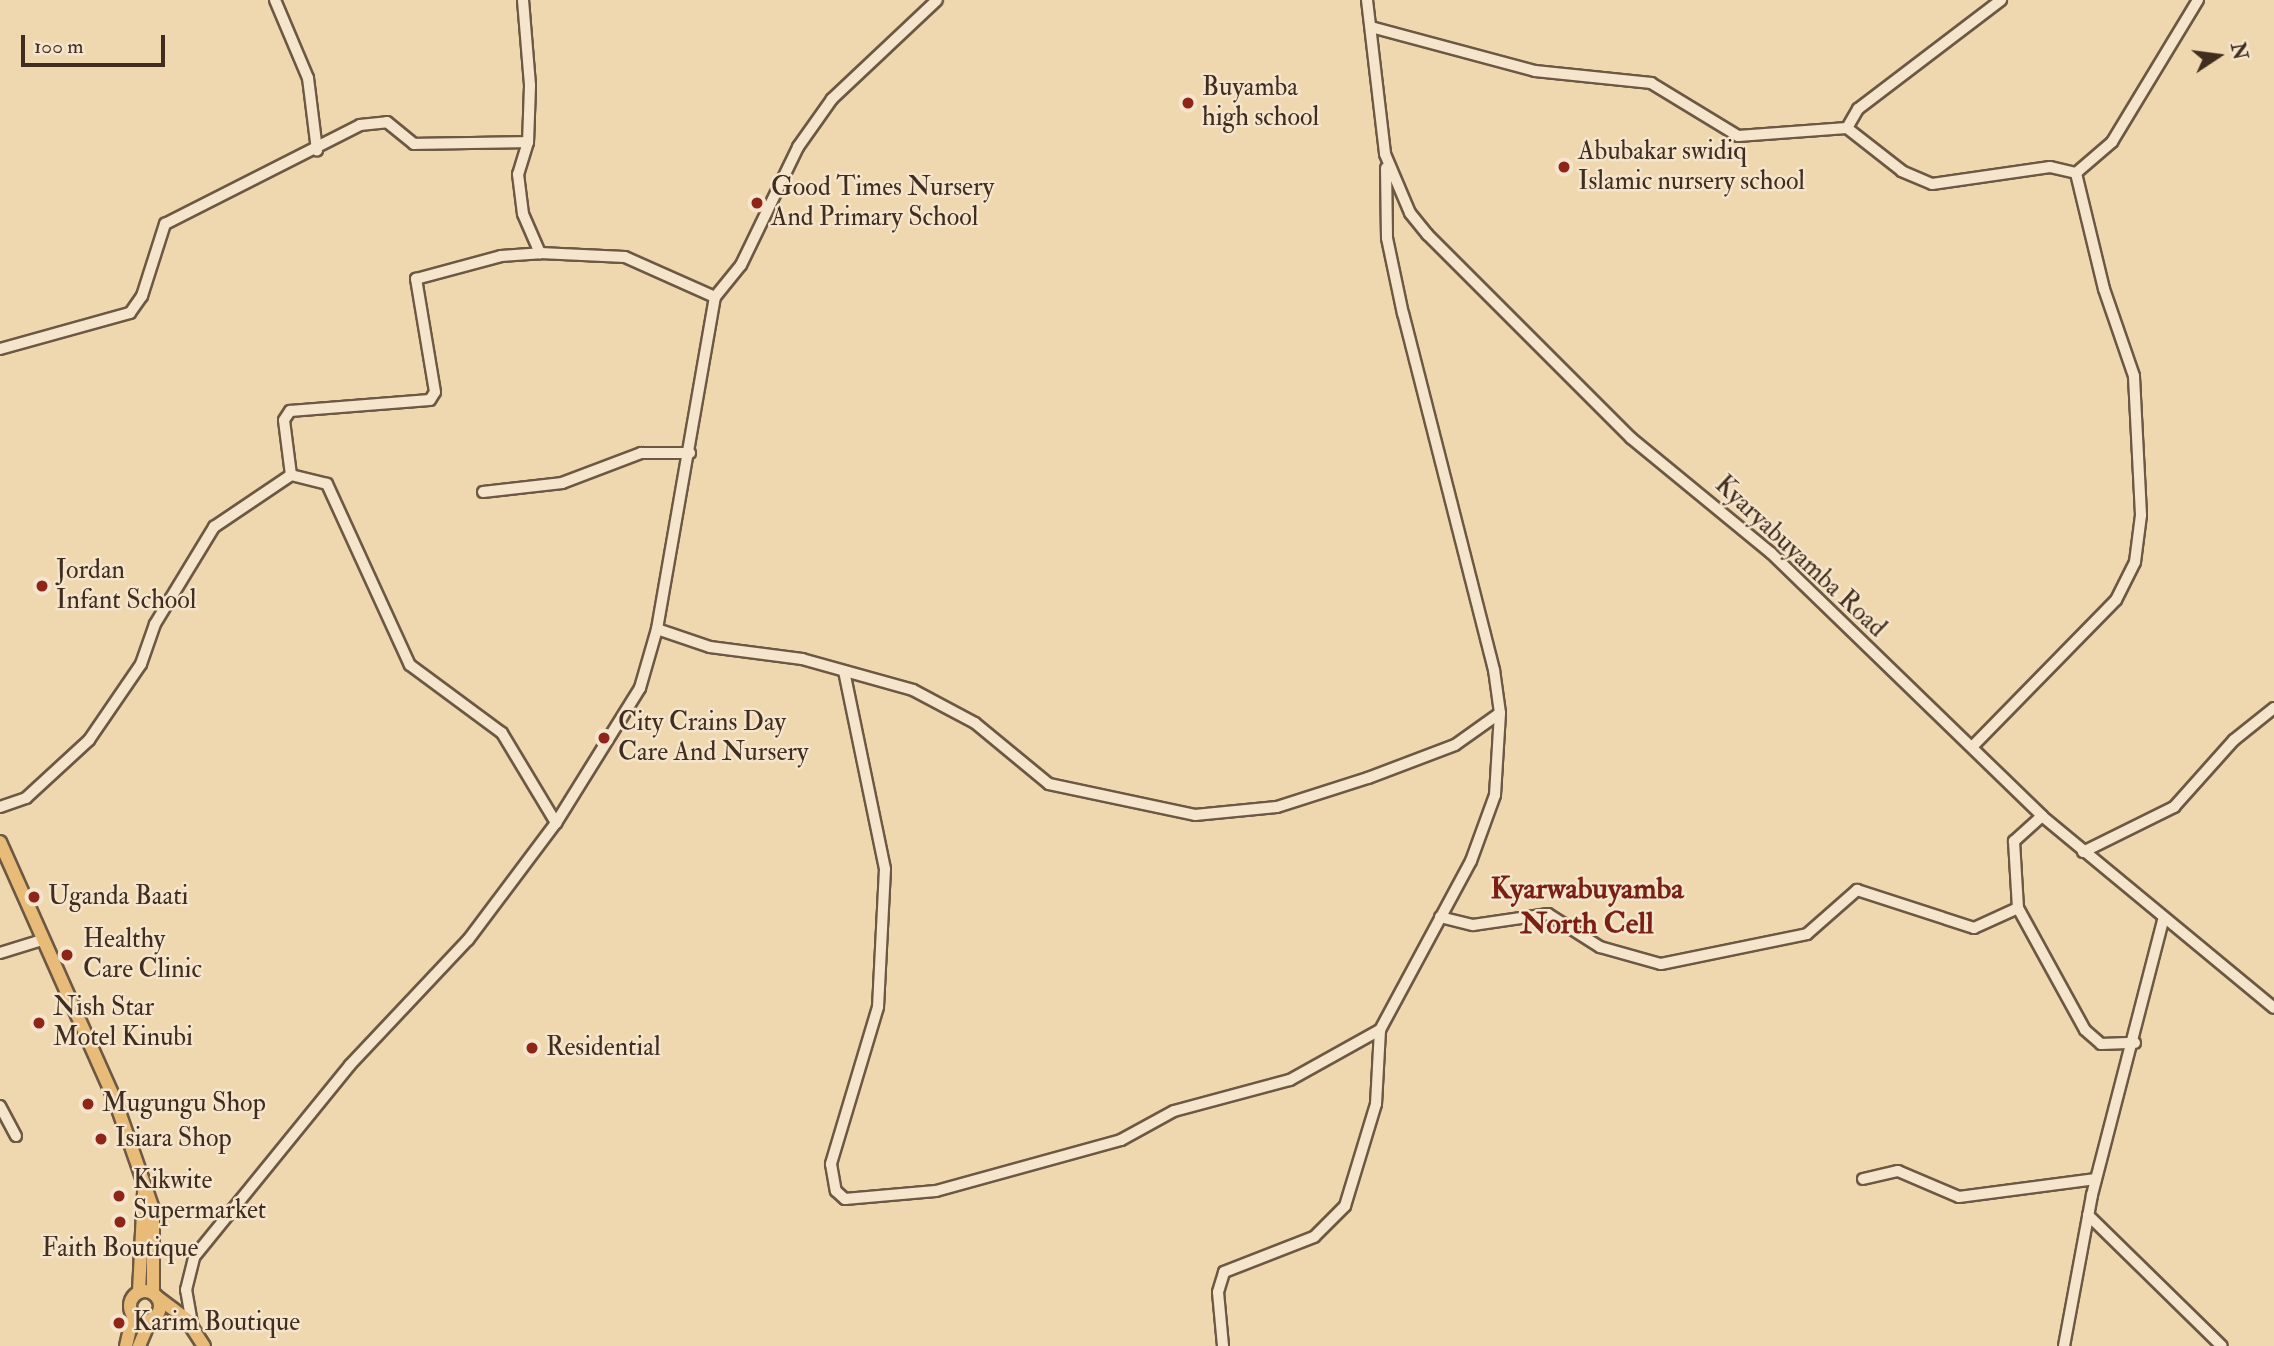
<!DOCTYPE html>
<html>
<head>
<meta charset="utf-8">
<style>
	body { margin:0 }
	#map { position:relative; width:2274px; height:1346px; overflow:hidden; background:#efd7b0; font-family:"IM FELL Double Pica",serif }
	div>[style] { position:absolute }
	[style*='--x'] { left:calc(var(--x)*1px); top:calc(var(--y)*1px); width:calc(var(--w)*1px); rotate:calc(var(--a)*1deg) }
	.roads { filter:drop-shadow(2px 0 #6c5843) drop-shadow(-2px 0 #6c5843) drop-shadow(0 2px #6c5843) drop-shadow(0 -2px #6c5843) }
	.minor>* { height:10px; margin:-5px; padding:0 5px; transform-origin:5px; border-radius:5px; background:#f5e5cc }
	.major>* { height:12px; margin:-6px; padding:0 6px; transform-origin:6px; border-radius:6px; background:#e8bc78 }
	.major>.ring { margin:-6px; padding:0; box-sizing:content-box; background:none; border:12px solid #e8bc78; border-radius:50% }
	.dots>* { width:19px; height:19px; translate:-50% -50%; box-sizing:border-box; border:4px solid #f5e5cc; border-radius:50% }
	span { translate:-50% -50%; white-space:nowrap; text-align:center; line-height:1.15; -webkit-text-stroke:5px #f5e5cc; paint-order:stroke }
	.poi-label { font-size:26px; color:#412d1f }
	.left { translate:0 -50%; text-align:left }
	.street-label { font-size:26px; color:#412d1f }
	.quarter-label { font-size:30px; color:#7a1f14; font-weight:700 }
	.north { position:absolute; left:2183px; top:21px; width:70px; height:70px; -webkit-text-stroke:5px #f5e5cc; paint-order:stroke; rotate:77deg; font-size:19px; font-weight:700; line-height:28px; text-align:center; color:#412d1f }
	.north::after { content:''; display:block; margin:auto; width:24px; height:32px; background:#412d1f; clip-path:polygon(50% 0,100% 100%,50% 72%,0 100%) }
	.scale { position:absolute; left:21px; top:35px; width:144px; height:32px; box-sizing:border-box; border:4px solid #412d1f; border-top:0; padding-left:9px; font-size:21px; line-height:24px; white-space:nowrap; color:#412d1f; -webkit-text-stroke:5px #f5e5cc; paint-order:stroke }
</style>
</head>
<body>
<div id="map">
	<div class="roads">
		<div class="minor">
			<div style="--x:275;--y:0;--w:85;--a:67.1"></div>
			<div style="--x:308;--y:78;--w:73;--a:82.9"></div>
			<div style="--x:523;--y:0;--w:86;--a:85.3"></div>
			<div style="--x:530;--y:86;--w:56;--a:92"></div>
			<div style="--x:528;--y:142;--w:34;--a:107"></div>
			<div style="--x:518;--y:174;--w:40;--a:82.9"></div>
			<div style="--x:523;--y:214;--w:43;--a:66.4"></div>
			<div style="--x:540;--y:253;--w:85;--a:2.7"></div>
			<div style="--x:625;--y:257;--w:98;--a:24"></div>
			<div style="--x:1367;--y:0;--w:155;--a:83.3"></div>
			<div style="--x:1385;--y:154;--w:64;--a:67"></div>
			<div style="--x:1410;--y:213;--w:28;--a:51"></div>
			<div style="--x:1428;--y:235;--w:287;--a:45"></div>
			<div style="--x:1631;--y:438;--w:181;--a:39.4"></div>
			<div style="--x:1771;--y:553;--w:378;--a:44.1"></div>
			<div style="--x:2042;--y:816;--w:301;--a:39.6"></div>
			<div style="--x:1371;--y:27;--w:170;--a:15"></div>
			<div style="--x:1535;--y:71;--w:117;--a:5.9"></div>
			<div style="--x:1651;--y:83;--w:102;--a:31.3"></div>
			<div style="--x:1738;--y:136;--w:109;--a:-4.2"></div>
			<div style="--x:2076;--y:173;--w:48;--a:-40.7"></div>
			<div style="--x:2112;--y:142;--w:166;--a:-58.8"></div>
			<div style="--x:0;--y:349;--w:135;--a:-15.5"></div>
			<div style="--x:130;--y:313;--w:21;--a:-55"></div>
			<div style="--x:142;--y:296;--w:76;--a:-72.3"></div>
			<div style="--x:165;--y:224;--w:219;--a:-26.9"></div>
			<div style="--x:360;--y:125;--w:27;--a:-6"></div>
			<div style="--x:387;--y:122;--w:35;--a:39"></div>
			<div style="--x:414;--y:144;--w:114;--a:-1"></div>
			<div style="--x:291;--y:475;--w:55;--a:-97.3"></div>
			<div style="--x:284;--y:420;--w:11;--a:-56"></div>
			<div style="--x:290;--y:411;--w:140;--a:-4.5"></div>
			<div style="--x:430;--y:400;--w:9;--a:-58"></div>
			<div style="--x:435;--y:392;--w:115;--a:-99.5"></div>
			<div style="--x:416;--y:279;--w:88;--a:-15.1"></div>
			<div style="--x:501;--y:256;--w:39;--a:-4"></div>
			<div style="--x:483;--y:492;--w:80;--a:-6.5"></div>
			<div style="--x:562;--y:483;--w:85;--a:-20.8"></div>
			<div style="--x:641;--y:453;--w:49;--a:0"></div>
			<div style="--x:657;--y:629;--w:56;--a:18.8"></div>
			<div style="--x:710;--y:647;--w:93;--a:7.4"></div>
			<div style="--x:802;--y:659;--w:115;--a:15.6"></div>
			<div style="--x:913;--y:690;--w:70;--a:28"></div>
			<div style="--x:975;--y:723;--w:96;--a:39.5"></div>
			<div style="--x:1049;--y:784;--w:149;--a:12"></div>
			<div style="--x:1195;--y:815;--w:82;--a:-5.6"></div>
			<div style="--x:1277;--y:807;--w:96;--a:-17.7"></div>
			<div style="--x:1368;--y:778;--w:93;--a:-20.8"></div>
			<div style="--x:1455;--y:745;--w:55;--a:-35.4"></div>
			<div style="--x:844;--y:671;--w:202;--a:78.3"></div>
			<div style="--x:885;--y:869;--w:138;--a:92.9"></div>
			<div style="--x:878;--y:1007;--w:164;--a:106.7"></div>
			<div style="--x:831;--y:1164;--w:27;--a:80"></div>
			<div style="--x:836;--y:1191;--w:12;--a:42"></div>
			<div style="--x:845;--y:1199;--w:91;--a:-5"></div>
			<div style="--x:936;--y:1191;--w:192;--a:-15.4"></div>
			<div style="--x:1121;--y:1140;--w:60;--a:-28.7"></div>
			<div style="--x:1174;--y:1111;--w:120;--a:-15"></div>
			<div style="--x:1290;--y:1080;--w:103;--a:-29.1"></div>
			<div style="--x:1972;--y:747;--w:206;--a:-45.6"></div>
			<div style="--x:2116;--y:600;--w:42;--a:-63.4"></div>
			<div style="--x:2135;--y:562;--w:47;--a:-82.7"></div>
			<div style="--x:2141;--y:515;--w:139;--a:-92.9"></div>
			<div style="--x:2134;--y:376;--w:92;--a:-109"></div>
			<div style="--x:2104;--y:289;--w:119;--a:-103.6"></div>
			<div style="--x:2076;--y:173;--w:27;--a:-167"></div>
			<div style="--x:2050;--y:167;--w:119;--a:171.8"></div>
			<div style="--x:1932;--y:184;--w:33;--a:-157"></div>
			<div style="--x:1902;--y:171;--w:70;--a:-142"></div>
			<div style="--x:1847;--y:128;--w:22;--a:-60"></div>
			<div style="--x:1858;--y:109;--w:180;--a:-37.3"></div>
			<div style="--x:0;--y:807;--w:28;--a:-19"></div>
			<div style="--x:26;--y:798;--w:86;--a:-42.6"></div>
			<div style="--x:89;--y:740;--w:92;--a:-55.6"></div>
			<div style="--x:141;--y:664;--w:42;--a:-70.7"></div>
			<div style="--x:155;--y:624;--w:114;--a:-58.7"></div>
			<div style="--x:214;--y:527;--w:93;--a:-34"></div>
			<div style="--x:291;--y:475;--w:37;--a:14"></div>
			<div style="--x:327;--y:484;--w:199;--a:65.4"></div>
			<div style="--x:410;--y:665;--w:114;--a:36.5"></div>
			<div style="--x:502;--y:733;--w:105;--a:59"></div>
			<div style="--x:2042;--y:816;--w:38;--a:138"></div>
			<div style="--x:2014;--y:841;--w:67;--a:86.6"></div>
			<div style="--x:2018;--y:908;--w:139;--a:61.2"></div>
			<div style="--x:2085;--y:1030;--w:21;--a:41"></div>
			<div style="--x:2101;--y:1044;--w:34;--a:-2"></div>
			<div style="--x:2083;--y:852;--w:102;--a:-26.3"></div>
			<div style="--x:2174;--y:807;--w:90;--a:-48.2"></div>
			<div style="--x:2234;--y:740;--w:51;--a:-38.7"></div>
			<div style="--x:1440;--y:917;--w:34;--a:14"></div>
			<div style="--x:1473;--y:925;--w:76;--a:-8.3"></div>
			<div style="--x:1548;--y:914;--w:62;--a:32.4"></div>
			<div style="--x:1600;--y:947;--w:63;--a:15.6"></div>
			<div style="--x:1661;--y:964;--w:149;--a:-11.6"></div>
			<div style="--x:1807;--y:934;--w:67;--a:-41.3"></div>
			<div style="--x:1857;--y:890;--w:123;--a:18"></div>
			<div style="--x:1974;--y:928;--w:48;--a:-24.4"></div>
			<div style="--x:0;--y:953;--w:44;--a:-17.2"></div>
			<div style="--x:0;--y:1106;--w:34;--a:62"></div>
			<div style="--x:1863;--y:1179;--w:36;--a:-13"></div>
			<div style="--x:1898;--y:1171;--w:66;--a:23.1"></div>
			<div style="--x:1959;--y:1197;--w:138;--a:-7.5"></div>
			<div style="--x:2088;--y:1215;--w:187;--a:44.4"></div>
			<div style="--x:193;--y:1329;--w:40;--a:-100"></div>
			<div style="--x:186;--y:1290;--w:34;--a:-76"></div>
			<div style="--x:194;--y:1257;--w:247;--a:-50.9"></div>
			<div style="--x:350;--y:1065;--w:172;--a:-46.7"></div>
			<div style="--x:468;--y:940;--w:146;--a:-53.1"></div>
			<div style="--x:556;--y:823;--w:159;--a:-58.1"></div>
			<div style="--x:640;--y:688;--w:61;--a:-73.9"></div>
			<div style="--x:657;--y:629;--w:337;--a:-80.1"></div>
			<div style="--x:715;--y:297;--w:41;--a:-50.9"></div>
			<div style="--x:741;--y:265;--w:131;--a:-64.2"></div>
			<div style="--x:798;--y:147;--w:59;--a:-54.7"></div>
			<div style="--x:832;--y:99;--w:144;--a:-43.3"></div>
			<div style="--x:1223;--y:1346;--w:54;--a:-95.3"></div>
			<div style="--x:1218;--y:1292;--w:21;--a:-73"></div>
			<div style="--x:1224;--y:1272;--w:97;--a:-21.3"></div>
			<div style="--x:1314;--y:1237;--w:44;--a:-45"></div>
			<div style="--x:1345;--y:1206;--w:107;--a:-73.1"></div>
			<div style="--x:1376;--y:1104;--w:74;--a:-86.9"></div>
			<div style="--x:1380;--y:1030;--w:192;--a:-61.7"></div>
			<div style="--x:1471;--y:861;--w:70;--a:-70"></div>
			<div style="--x:1495;--y:795;--w:82;--a:-86.5"></div>
			<div style="--x:1500;--y:713;--w:43;--a:-97.9"></div>
			<div style="--x:1494;--y:670;--w:367;--a:-104.3"></div>
			<div style="--x:1403;--y:314;--w:78;--a:-101.9"></div>
			<div style="--x:1387;--y:238;--w:70;--a:-90.8"></div>
			<div style="--x:2064;--y:1346;--w:154;--a:-79.5"></div>
			<div style="--x:2092;--y:1195;--w:283;--a:-75.5"></div>
		</div>
		<div class="major">
			<div style="--x:0;--y:842;--w:286;--a:66"></div>
			<div style="--x:116;--y:1103;--w:112;--a:70.8"></div>
			<div style="--x:153;--y:1209;--w:84;--a:90"></div>
			<div style="--x:139;--y:1291;--w:99;--a:-87.1"></div>
			<div class="ring" style="left:130px;top:1291px;width:18px;height:18px"></div>
			<div style="--x:157;--y:1297;--w:38;--a:37"></div>
			<div style="--x:187;--y:1320;--w:31;--a:57"></div>
			<div style="--x:126;--y:1346;--w:32;--a:-77"></div>
			<div style="--x:139;--y:1346;--w:28;--a:-67"></div>
		</div>
	</div>
	<div class="dots">
		<div style="left:1188px;top:103px;background:#8f2418"></div>
		<div style="left:1564px;top:167px;background:#8f2418"></div>
		<div style="left:757px;top:203px;background:#8f2418"></div>
		<div style="left:42px;top:586px;background:#8f2418"></div>
		<div style="left:604px;top:738px;background:#8f2418"></div>
		<div style="left:34px;top:897px;background:#8f2418"></div>
		<div style="left:67px;top:955px;background:#8f2418"></div>
		<div style="left:39px;top:1023px;background:#8f2418"></div>
		<div style="left:532px;top:1048px;background:#8f2418"></div>
		<div style="left:88px;top:1104px;background:#8f2418"></div>
		<div style="left:101px;top:1139px;background:#8f2418"></div>
		<div style="left:119px;top:1196px;background:#8f2418"></div>
		<div style="left:120px;top:1222px;background:#8f2418"></div>
		<div style="left:119px;top:1323px;background:#8f2418"></div>
	</div>
	<div class="poi-label">
		<span class="left" style="left:1202px;top:103px">Buyamba<br>high school</span>
		<span class="left" style="left:1578px;top:167px">Abubakar swidiq<br>Islamic nursery school</span>
		<span class="left" style="left:771px;top:203px">Good Times Nursery<br>And Primary School</span>
		<span class="left" style="left:56px;top:586px">Jordan<br>Infant School</span>
		<span class="left" style="left:618px;top:738px">City Crains Day<br>Care And Nursery</span>
		<span class="left" style="left:48px;top:897px">Uganda Baati</span>
		<span class="left" style="left:83px;top:955px">Healthy<br>Care Clinic</span>
		<span class="left" style="left:53px;top:1023px">Nish Star<br>Motel Kinubi</span>
		<span class="left" style="left:546px;top:1048px">Residential</span>
		<span class="left" style="left:102px;top:1104px">Mugungu Shop</span>
		<span class="left" style="left:115px;top:1139px">Isiara Shop</span>
		<span class="left" style="left:133px;top:1196px">Kikwite<br>Supermarket</span>
		<span style="left:120px;top:1249px">Faith Boutique</span>
		<span class="left" style="left:133px;top:1323px">Karim Boutique</span>
	</div>
	<div class="street-label">
		<span style="left:1800px;top:557px;rotate:43deg">Kyaryabuyamba Road</span>
	</div>
	<div class="quarter-label">
		<span style="left:1587px;top:906px">Kyarwabuyamba<br>North Cell</span>
	</div>
	<div class="north">N</div>
	<div class="scale">100 m</div>
</div>
</body>
</html>
